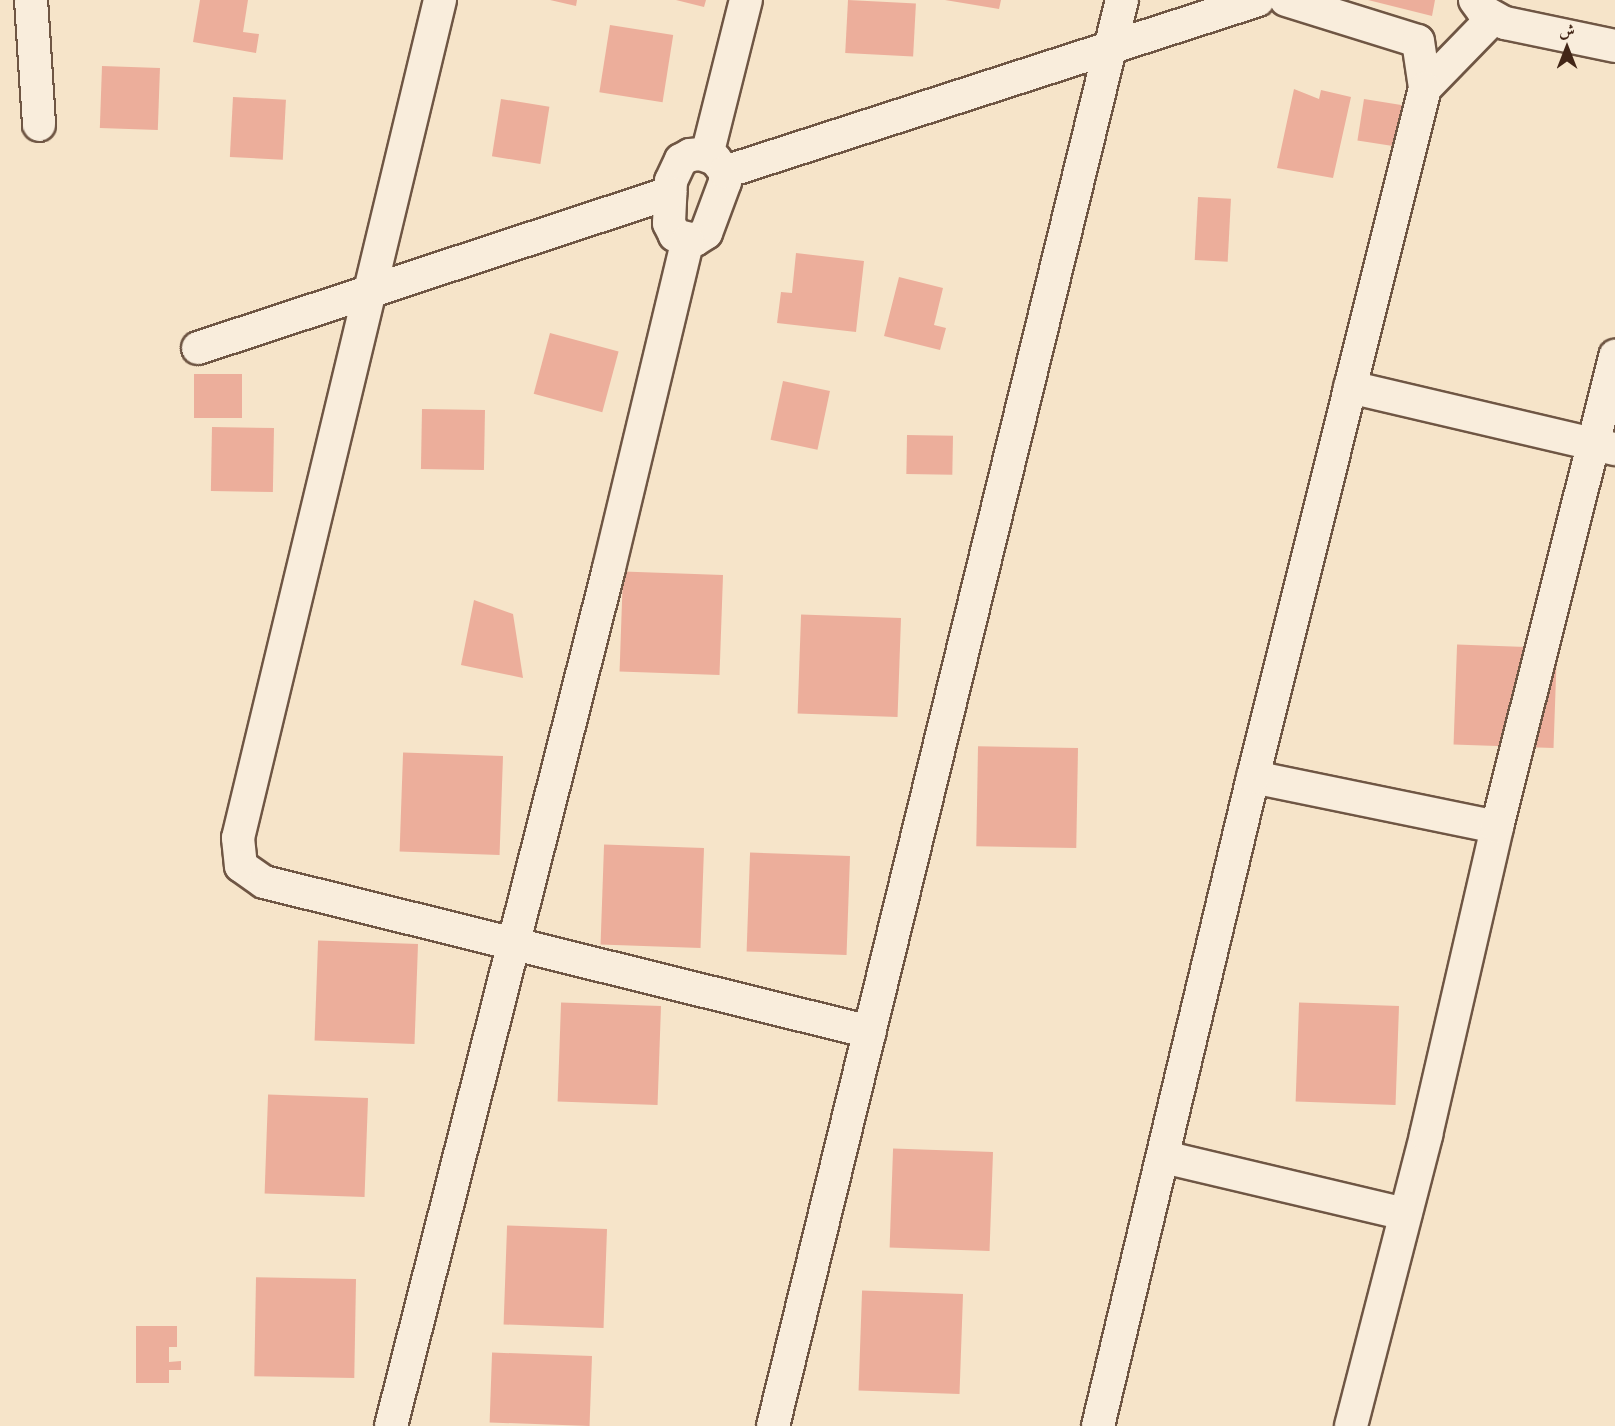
<!DOCTYPE html>
<html>
<head>
<meta charset="utf-8">
<style>
	body { margin:0 }
	#map { position:relative; width:1615px; height:1426px; overflow:hidden; background:#f6e4c9; font-family:"Gentium Book Plus",Amiri,serif }
	div>[style] { position:absolute }
	[style*='--x'] { left:calc(var(--x)*1px); top:calc(var(--y)*1px); width:calc(var(--w)*1px); rotate:calc(var(--a)*1deg) }
	.building>* { inset:0; background:#ecae9b; transform-origin:0 0 }
	.roads { filter:drop-shadow(2px 0 #6f5644) drop-shadow(-2px 0 #6f5644) drop-shadow(0 2px #6f5644) drop-shadow(0 -2px #6f5644) }
	.street>* { height:32px; margin:-16px; padding:0 16px; transform-origin:16px; border-radius:16px; background:#f9eddc }
	span { translate:-50% -50%; white-space:nowrap; text-align:center; line-height:1.15; -webkit-text-stroke:4.5px #f9eddc; paint-order:stroke }
	.north { position:absolute; left:1537px; top:18px; width:60px; height:60px; -webkit-text-stroke:4px #f9eddc; paint-order:stroke; rotate:0deg; font-size:16px; font-weight:700; line-height:24px; text-align:center; color:#422617 }
	.north::after { content:''; display:block; margin:auto; width:21px; height:27px; background:#422617; clip-path:polygon(50% 0,100% 100%,50% 72%,0 100%) }
</style>
</head>
<body>
<div id="map">
	<div class="building">
		<div style="clip-path:polygon(200px 0,248px 0,243px 32px,259px 34px,256px 53px,193px 42px)"></div>
		<div style="clip-path:polygon(550px 0,577px 0,576px 6px)"></div>
		<div style="clip-path:polygon(676px 0,706px 0,704px 7px)"></div>
		<div style="left:848px;top:0;width:68px;height:53px;rotate:3deg"></div>
		<div style="clip-path:polygon(945px 0,1001px 0,999px 9px)"></div>
		<div style="clip-path:polygon(1368px 0,1435px 0,1432px 16px)"></div>
		<div style="left:610px;top:25px;width:64px;height:68px;rotate:9deg"></div>
		<div style="left:102px;top:66px;width:58px;height:62px;rotate:2deg"></div>
		<div style="clip-path:polygon(1294px 89px,1319px 99px,1321px 90px,1351px 97px,1333px 178px,1277px 168px)"></div>
		<div style="left:233px;top:97px;width:53px;height:60px;rotate:3deg"></div>
		<div style="left:501px;top:99px;width:49px;height:58px;rotate:9deg"></div>
		<div style="left:1364px;top:99px;width:44px;height:42px;rotate:9deg"></div>
		<div style="left:1198px;top:197px;width:33px;height:63px;rotate:3deg"></div>
		<div style="clip-path:polygon(796px 253px,864px 261px,856px 332px,777px 323px,781px 292px,792px 293px)"></div>
		<div style="clip-path:polygon(899px 277px,943px 288px,934px 325px,946px 328px,940px 350px,884px 336px)"></div>
		<div style="left:550px;top:333px;width:71px;height:63px;rotate:15deg"></div>
		<div style="left:194px;top:374px;width:48px;height:44px"></div>
		<div style="left:783px;top:381px;width:48px;height:60px;rotate:12deg"></div>
		<div style="left:422px;top:409px;width:63px;height:60px;rotate:1deg"></div>
		<div style="left:212px;top:427px;width:62px;height:64px;rotate:1deg"></div>
		<div style="left:907px;top:435px;width:46px;height:39px;rotate:1deg"></div>
		<div style="left:723px;top:575px;width:100px;height:100px;rotate:92deg"></div>
		<div style="clip-path:polygon(474px 600px,513px 614px,523px 678px,461px 665px)"></div>
		<div style="left:901px;top:618px;width:99px;height:100px;rotate:92deg"></div>
		<div style="left:1557px;top:648px;width:100px;height:100px;rotate:92deg"></div>
		<div style="left:1078px;top:748px;width:100px;height:100px;rotate:91deg"></div>
		<div style="left:503px;top:756px;width:99px;height:100px;rotate:92deg"></div>
		<div style="left:704px;top:848px;width:100px;height:100px;rotate:92deg"></div>
		<div style="left:850px;top:856px;width:99px;height:100px;rotate:92deg"></div>
		<div style="left:418px;top:944px;width:100px;height:100px;rotate:92deg"></div>
		<div style="left:661px;top:1006px;width:99px;height:100px;rotate:92deg"></div>
		<div style="left:1399px;top:1006px;width:99px;height:100px;rotate:92deg"></div>
		<div style="left:368px;top:1098px;width:99px;height:100px;rotate:92deg"></div>
		<div style="left:993px;top:1152px;width:99px;height:100px;rotate:92deg"></div>
		<div style="left:607px;top:1229px;width:99px;height:100px;rotate:92deg"></div>
		<div style="left:356px;top:1279px;width:99px;height:100px;rotate:91deg"></div>
		<div style="left:963px;top:1294px;width:100px;height:101px;rotate:92deg"></div>
		<div style="clip-path:polygon(136px 1326px,177px 1326px,177px 1347px,169px 1347px,169px 1362px,181px 1361px,181px 1370px,169px 1370px,169px 1383px,136px 1383px)"></div>
		<div style="left:592px;top:1356px;width:70px;height:100px;rotate:92deg"></div>
	</div>
	<div class="roads">
		<div class="street">
			<div style="--x:31;--y:0;--w:125;--a:86.3"></div>
			<div style="--x:440;--y:0;--w:862;--a:103.55"></div>
			<div style="--x:238;--y:838;--w:28;--a:84"></div>
			<div style="--x:241;--y:866;--w:28;--a:35"></div>
			<div style="--x:264;--y:882;--w:624;--a:13.9"></div>
			<div style="--x:1286;--y:0;--w:138;--a:17.3"></div>
			<div style="--x:1418;--y:41;--w:48;--a:81.5"></div>
			<div style="--x:1425;--y:88;--w:98;--a:-45.8"></div>
			<div style="--x:1475;--y:0;--w:14;--a:54"></div>
			<div style="--x:1483;--y:11;--w:25;--a:29"></div>
			<div style="--x:1505;--y:23;--w:112;--a:11.8"></div>
			<div style="--x:690;--y:155;--w:11;--a:-5"></div>
			<div style="--x:701;--y:154;--w:15;--a:20"></div>
			<div style="--x:715;--y:159;--w:16;--a:52"></div>
			<div style="--x:725;--y:172;--w:10;--a:90"></div>
			<div style="--x:725;--y:182;--w:54;--a:110.4"></div>
			<div style="--x:706;--y:233;--w:13;--a:148"></div>
			<div style="--x:695;--y:240;--w:21;--a:-166"></div>
			<div style="--x:675;--y:235;--w:13;--a:-117"></div>
			<div style="--x:669;--y:223;--w:42;--a:-87.3"></div>
			<div style="--x:671;--y:181;--w:23;--a:-65"></div>
			<div style="--x:681;--y:160;--w:10;--a:-29"></div>
			<div style="--x:707;--y:155;--w:160;--a:-75.9"></div>
			<div style="--x:725;--y:172;--w:560;--a:-17.88"></div>
			<div style="--x:198;--y:348;--w:497;--a:-18.2"></div>
			<div style="--x:1350;--y:387;--w:272;--a:13.2"></div>
			<div style="--x:1253;--y:777;--w:249;--a:11.6"></div>
			<div style="--x:1164;--y:1157;--w:248;--a:13.3"></div>
			<div style="--x:391;--y:1426;--w:885;--a:-75.74"></div>
			<div style="--x:609;--y:568;--w:337;--a:-76.5"></div>
			<div style="--x:773;--y:1426;--w:1468;--a:-76.25"></div>
			<div style="--x:1098;--y:1426;--w:667;--a:-76.57"></div>
			<div style="--x:1253;--y:777;--w:710;--a:-75.98"></div>
			<div style="--x:1351;--y:1426;--w:301;--a:-75.5"></div>
			<div style="--x:1426;--y:1135;--w:316;--a:-77"></div>
			<div style="--x:1497;--y:827;--w:486;--a:-75.9"></div>
		</div>
	</div>
	<div class="north">ش</div>
</div>
</body>
</html>
